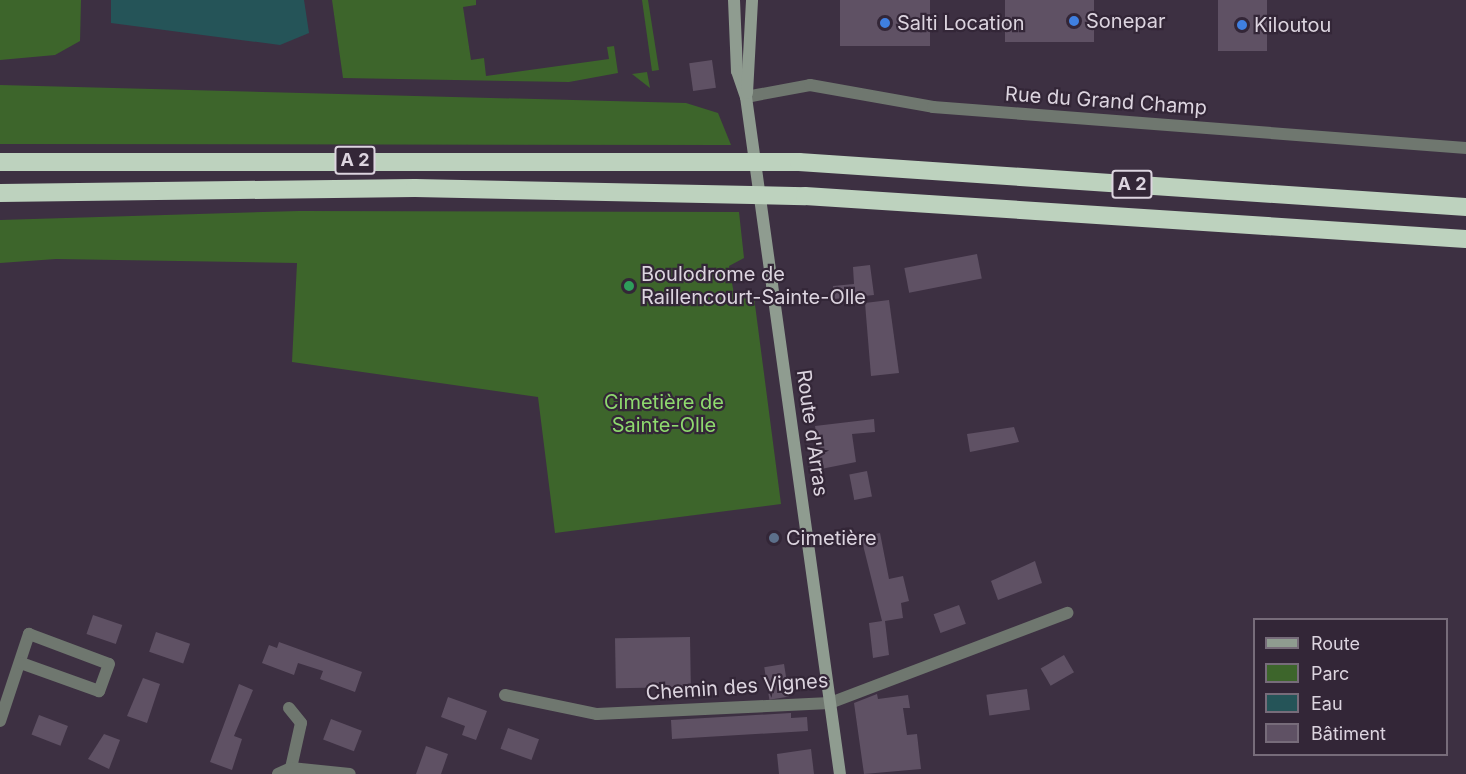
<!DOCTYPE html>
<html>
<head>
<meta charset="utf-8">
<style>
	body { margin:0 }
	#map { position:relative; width:1466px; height:774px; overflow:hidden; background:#3d3042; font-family:Inter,sans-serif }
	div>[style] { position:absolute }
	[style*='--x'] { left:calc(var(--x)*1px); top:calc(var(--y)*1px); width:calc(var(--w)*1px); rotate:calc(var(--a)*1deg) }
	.green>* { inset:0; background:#3d652b }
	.water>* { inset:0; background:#255458 }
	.building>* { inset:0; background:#5f5164; transform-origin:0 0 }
	.street>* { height:12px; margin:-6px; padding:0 6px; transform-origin:6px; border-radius:6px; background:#6f776f }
	.secondary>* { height:12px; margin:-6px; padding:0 6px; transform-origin:6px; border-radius:6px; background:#8f9c90 }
	.highway>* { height:18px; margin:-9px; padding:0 9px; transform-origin:9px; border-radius:9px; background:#bdd2be }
	.dots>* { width:16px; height:16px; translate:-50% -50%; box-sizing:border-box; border:3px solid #332637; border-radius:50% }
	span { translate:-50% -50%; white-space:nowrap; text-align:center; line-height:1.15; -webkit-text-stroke:4.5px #332637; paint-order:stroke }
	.shield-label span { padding:2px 4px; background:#332637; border:2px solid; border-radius:4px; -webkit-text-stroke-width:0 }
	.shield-label { font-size:18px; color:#dcd4df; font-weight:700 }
	.poi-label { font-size:20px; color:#dcd4df }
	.left { translate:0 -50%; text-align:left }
	.street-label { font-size:20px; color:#dcd4df }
	.park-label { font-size:20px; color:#8ed96e }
	.legend { position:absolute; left:1253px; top:618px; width:195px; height:138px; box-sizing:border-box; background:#332637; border:2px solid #776c7a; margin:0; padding:8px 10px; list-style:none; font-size:18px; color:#dcd4df }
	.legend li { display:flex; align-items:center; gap:12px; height:30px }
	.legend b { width:30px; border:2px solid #776c7a }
</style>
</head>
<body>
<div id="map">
	<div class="green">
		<div style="clip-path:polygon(0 0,81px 0,80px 41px,55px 55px,0 60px)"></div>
		<div style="clip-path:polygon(332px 0,476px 0,476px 5px,463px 7px,471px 60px,484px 58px,486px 76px,609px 59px,607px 47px,614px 46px,618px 73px,569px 82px,343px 78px)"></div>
		<div style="clip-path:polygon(642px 0,648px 0,659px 70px,652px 71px)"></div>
		<div style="clip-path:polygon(647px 72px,650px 88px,632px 74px)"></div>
		<div style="clip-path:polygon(0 85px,686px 103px,718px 113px,731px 145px,0 144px)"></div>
		<div style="clip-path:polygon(299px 211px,739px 212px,744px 258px,729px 266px,735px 300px,754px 297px,781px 504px,555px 533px,538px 397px,292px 362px,297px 263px,56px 259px,0 263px,0 220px)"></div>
	</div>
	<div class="water">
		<div style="clip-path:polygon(111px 0,304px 0,309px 33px,280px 45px,111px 23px)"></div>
	</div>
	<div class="building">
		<div style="left:840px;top:0;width:90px;height:46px"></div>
		<div style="left:1005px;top:0;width:89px;height:42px"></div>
		<div style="left:1218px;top:0;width:49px;height:51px"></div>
		<div style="left:712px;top:60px;width:28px;height:23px;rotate:82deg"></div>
		<div style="left:977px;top:254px;width:25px;height:74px;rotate:79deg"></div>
		<div style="clip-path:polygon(870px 265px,874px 295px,834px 299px,833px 286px,854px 284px,853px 267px)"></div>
		<div style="clip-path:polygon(889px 300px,899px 373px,871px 376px,865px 303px)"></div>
		<div style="clip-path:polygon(874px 419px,875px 432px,852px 434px,856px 462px,821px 469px,815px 426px)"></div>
		<div style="clip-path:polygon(1014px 427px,1019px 442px,970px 452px,967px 434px)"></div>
		<div style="left:867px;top:471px;width:26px;height:18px;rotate:79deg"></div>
		<div style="clip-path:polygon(880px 533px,889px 579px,903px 576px,909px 601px,901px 603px,903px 618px,885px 621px,889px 655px,873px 658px,869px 623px,882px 621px,861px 537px)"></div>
		<div style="clip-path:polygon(1035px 561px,1042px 583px,998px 600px,991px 581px)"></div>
		<div style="left:959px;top:605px;width:20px;height:27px;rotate:70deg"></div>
		<div style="left:93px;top:615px;width:31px;height:20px;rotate:19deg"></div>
		<div style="left:156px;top:632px;width:36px;height:21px;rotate:19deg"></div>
		<div style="left:690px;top:637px;width:50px;height:75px;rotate:89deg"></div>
		<div style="clip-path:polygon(279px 642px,362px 672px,355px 692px,320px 679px,323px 671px,298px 663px,294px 675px,262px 663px,269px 645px,277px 648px)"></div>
		<div style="left:1064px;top:655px;width:20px;height:27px;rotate:60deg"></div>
		<div style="left:784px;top:664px;width:33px;height:20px;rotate:81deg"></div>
		<div style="clip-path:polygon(143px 678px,160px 684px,147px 723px,127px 716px)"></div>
		<div style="clip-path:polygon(239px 684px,253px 690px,234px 736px,242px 739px,232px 770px,210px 762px)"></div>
		<div style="left:1027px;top:689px;width:21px;height:41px;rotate:82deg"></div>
		<div style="clip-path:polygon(877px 694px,878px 699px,908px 695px,910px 708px,903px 708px,907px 735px,917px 734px,921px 769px,864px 774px,854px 703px)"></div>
		<div style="clip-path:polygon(448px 697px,487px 711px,476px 740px,462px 735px,465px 726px,441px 717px)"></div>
		<div style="clip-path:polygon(791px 713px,791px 718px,807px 717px,808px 731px,672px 739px,671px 720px)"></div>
		<div style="left:39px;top:715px;width:31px;height:21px;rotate:21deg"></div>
		<div style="left:331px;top:719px;width:33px;height:22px;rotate:21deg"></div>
		<div style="left:508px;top:728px;width:33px;height:22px;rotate:20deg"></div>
		<div style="clip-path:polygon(104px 734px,120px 740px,109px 769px,88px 759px)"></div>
		<div style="clip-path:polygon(426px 746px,448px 754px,441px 774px,416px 774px)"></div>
		<div style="clip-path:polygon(811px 749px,814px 774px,779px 774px,777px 754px)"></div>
	</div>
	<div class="street">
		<div style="--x:746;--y:97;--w:65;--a:-10.6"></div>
		<div style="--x:810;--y:85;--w:125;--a:10.1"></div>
		<div style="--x:933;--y:107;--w:535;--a:4.4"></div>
		<div style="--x:505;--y:695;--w:94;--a:11.7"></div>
		<div style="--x:597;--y:714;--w:233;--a:-2.7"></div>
		<div style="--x:830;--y:703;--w:254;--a:-20.8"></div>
		<div style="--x:289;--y:708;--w:19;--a:51"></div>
		<div style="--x:301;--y:723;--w:46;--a:102.5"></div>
		<div style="--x:0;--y:721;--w:92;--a:-71.6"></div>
		<div style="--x:29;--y:634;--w:85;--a:20.6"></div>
		<div style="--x:109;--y:664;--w:29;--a:110"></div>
		<div style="--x:99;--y:691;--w:83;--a:-160.3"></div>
		<div style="--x:278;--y:774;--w:14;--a:-25"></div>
		<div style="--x:291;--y:768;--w:59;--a:5.8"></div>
	</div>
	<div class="secondary">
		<div style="--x:734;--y:0;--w:71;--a:87.6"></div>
		<div style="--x:737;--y:71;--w:28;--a:71"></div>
		<div style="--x:746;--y:97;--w:683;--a:82.1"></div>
		<div style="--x:747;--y:93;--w:93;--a:-86.9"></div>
	</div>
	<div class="highway">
		<div style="--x:0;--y:162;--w:799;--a:0"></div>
		<div style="--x:799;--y:162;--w:669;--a:3.86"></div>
		<div style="--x:0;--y:193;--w:415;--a:-0.7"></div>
		<div style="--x:415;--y:188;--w:390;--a:1.2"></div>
		<div style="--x:805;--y:196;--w:662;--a:3.72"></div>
	</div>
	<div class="dots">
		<div style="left:1074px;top:21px;background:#3f7fe0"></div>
		<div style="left:885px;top:23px;background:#3f7fe0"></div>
		<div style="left:1242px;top:25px;background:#3f7fe0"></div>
		<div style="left:629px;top:286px;background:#2e9e5b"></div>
		<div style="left:774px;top:538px;background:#5c6f8a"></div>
	</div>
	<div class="shield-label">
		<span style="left:355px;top:160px">A 2</span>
		<span style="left:1132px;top:184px">A 2</span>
	</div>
	<div class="poi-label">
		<span class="left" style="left:1086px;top:21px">Sonepar</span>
		<span class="left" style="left:897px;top:23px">Salti Location</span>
		<span class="left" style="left:1254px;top:25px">Kiloutou</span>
		<span class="left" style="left:641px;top:286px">Boulodrome de<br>Raillencourt-Sainte-Olle</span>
		<span class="left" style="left:786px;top:538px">Cimetière</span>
	</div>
	<div class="street-label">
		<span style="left:1106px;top:101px;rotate:4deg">Rue du Grand Champ</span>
		<span style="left:812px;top:433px;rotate:82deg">Route d'Arras</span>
		<span style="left:737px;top:687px;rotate:-4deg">Chemin des Vignes</span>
	</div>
	<div class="park-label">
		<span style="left:664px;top:414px">Cimetière de<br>Sainte-Olle</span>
	</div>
	<ul class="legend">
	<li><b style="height:8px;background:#8f9c90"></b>Route</li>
	<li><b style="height:16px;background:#3d652b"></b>Parc</li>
	<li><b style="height:16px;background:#255458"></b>Eau</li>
	<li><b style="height:16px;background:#5f5164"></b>Bâtiment</li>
	</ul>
</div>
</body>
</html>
